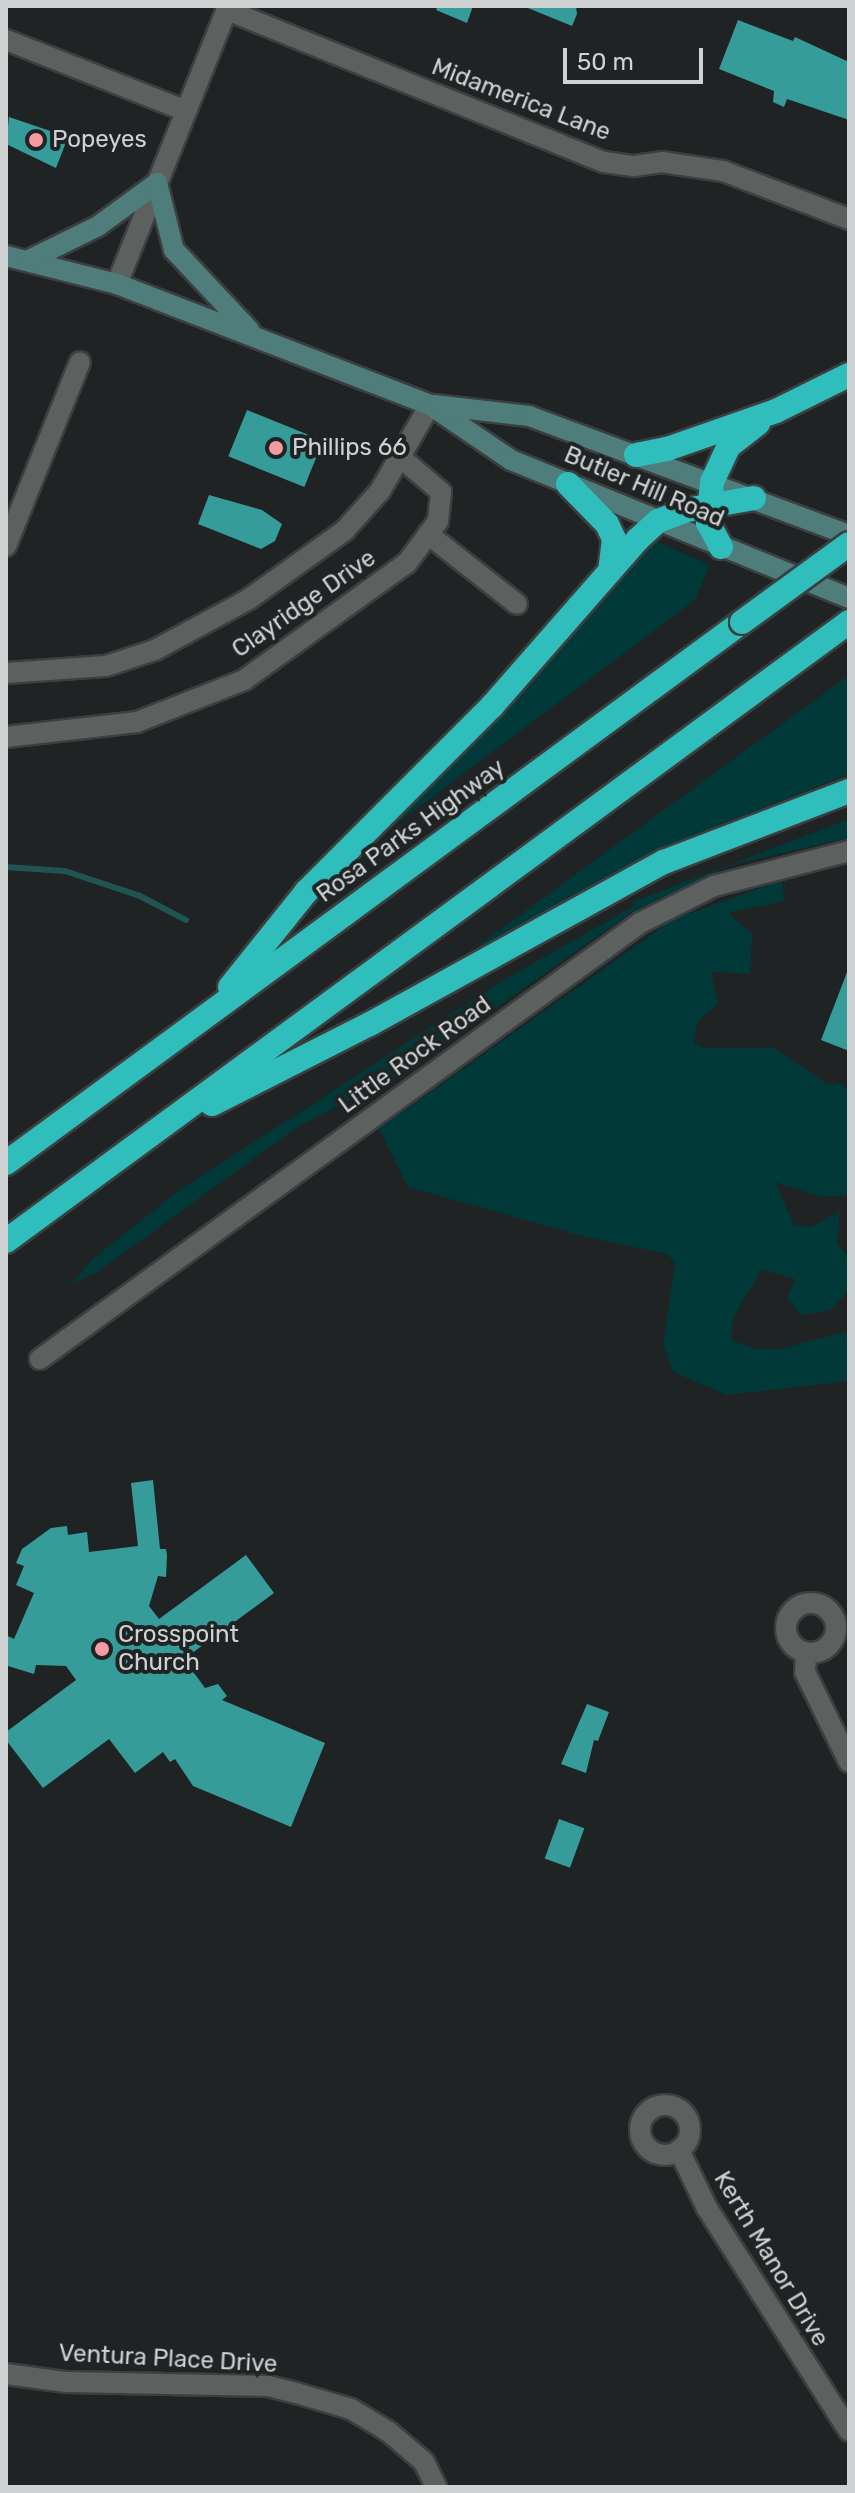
<!DOCTYPE html>
<html>
<head>
<meta charset="utf-8">
<style>
	body { margin:0 }
	#map { position:relative; width:855px; height:2493px; overflow:hidden; background:#1f2323; font-family:Rubik,sans-serif }
	div>[style] { position:absolute }
	[style*='--x'] { left:calc(var(--x)*1px); top:calc(var(--y)*1px); width:calc(var(--w)*1px); rotate:calc(var(--a)*1deg) }
	.green>* { inset:0; background:#013838 }
	.stream>* { height:6px; margin:-3px; padding:0 3px; transform-origin:3px; border-radius:3px; background:#1f5453 }
	.building>* { inset:0; background:#359c9a; transform-origin:0 0 }
	.roads { filter:drop-shadow(2px 0 #3c3f3f) drop-shadow(-2px 0 #3c3f3f) drop-shadow(0 2px #3c3f3f) drop-shadow(0 -2px #3c3f3f) }
	.minor>* { height:20px; margin:-10px; padding:0 10px; transform-origin:10px; border-radius:10px; background:#5c6160 }
	.minor>.ring { margin:-10px; padding:0; box-sizing:content-box; background:none; border:20px solid #5c6160; border-radius:50% }
	.tertiary>* { height:20px; margin:-10px; padding:0 10px; transform-origin:10px; border-radius:10px; background:#5c6160 }
	.secondary>* { height:20px; margin:-10px; padding:0 10px; transform-origin:10px; border-radius:10px; background:#4e7d7b }
	.motorway>* { height:24px; margin:-12px; padding:0 12px; transform-origin:12px; border-radius:12px; background:#2fbebb }
	.bridges { filter:drop-shadow(2px 0 #3c3f3f) drop-shadow(-2px 0 #3c3f3f) drop-shadow(0 2px #3c3f3f) drop-shadow(0 -2px #3c3f3f) }
	.motorway-bridge>* { height:24px; margin:-12px; padding:0 12px; transform-origin:12px; border-radius:12px; background:#2fbebb }
	.dots>* { width:22px; height:22px; translate:-50% -50%; box-sizing:border-box; border:4px solid #1f2323; border-radius:50% }
	span { translate:-50% -50%; white-space:nowrap; text-align:center; line-height:1.15; -webkit-text-stroke:8px #1f2323; paint-order:stroke }
	.street-label { font-size:24px; color:#cfd2d2 }
	.poi-label { font-size:24px; color:#cfd2d2 }
	.left { translate:0 -50%; text-align:left }
	.frame { position:absolute; inset:0; border:8px solid #cfd2d2; pointer-events:none }
	.scale { position:absolute; left:563px; top:48px; width:140px; height:36px; box-sizing:border-box; border:4px solid #cfd2d2; border-top:0; padding-left:10px; font-size:24px; line-height:28px; white-space:nowrap; color:#cfd2d2; -webkit-text-stroke:6px #1f2323; paint-order:stroke }
</style>
</head>
<body>
<div id="map">
	<div class="green">
		<div style="clip-path:polygon(655px 541px,710px 565px,695px 600px,383px 834px,497px 721px)"></div>
		<div style="clip-path:polygon(849px 675px,849px 774px,667px 845px,483px 949px,480px 944px)"></div>
		<div style="clip-path:polygon(849px 819px,849px 838px,731px 865px,632px 912px,405px 1072px,299px 1126px,96px 1273px,70px 1284px,94px 1258px,177px 1192px,499px 983px,634px 906px,632px 902px)"></div>
		<div style="clip-path:polygon(782px 880px,784px 901px,729px 913px,752px 934px,750px 974px,711px 972px,718px 1004px,698px 1021px,693px 1043px,705px 1048px,774px 1048px,827px 1084px,840px 1083px,849px 1090px,849px 1195px,821px 1197px,775px 1182px,794px 1225px,811px 1227px,840px 1211px,837px 1244px,849px 1257px,849px 1290px,831px 1310px,801px 1315px,787px 1298px,795px 1279px,761px 1270px,733px 1318px,731px 1340px,756px 1349px,780px 1349px,849px 1331px,849px 1381px,727px 1395px,673px 1372px,663px 1344px,675px 1264px,668px 1254px,586px 1237px,408px 1187px,379px 1129px,672px 920px)"></div>
	</div>
	<div class="stream">
		<div style="--x:6;--y:867;--w:59;--a:3.9"></div>
		<div style="--x:65;--y:871;--w:79;--a:18.4"></div>
		<div style="--x:140;--y:896;--w:52;--a:27.6"></div>
	</div>
	<div class="building">
		<div style="clip-path:polygon(438px 6px,473px 6px,467px 23px,436px 10px)"></div>
		<div style="clip-path:polygon(523px 6px,576px 6px,577px 14px,572px 26px)"></div>
		<div style="clip-path:polygon(738px 20px,793px 41px,795px 37px,849px 62px,849px 120px,787px 99px,784px 107px,773px 102px,774px 91px,719px 69px)"></div>
		<div style="clip-path:polygon(9px 117px,68px 137px,56px 168px,6px 144px)"></div>
		<div style="left:247px;top:410px;width:82px;height:50px;rotate:22deg"></div>
		<div style="clip-path:polygon(209px 495px,262px 510px,282px 524px,275px 541px,261px 549px,198px 524px)"></div>
		<div style="clip-path:polygon(849px 967px,849px 1051px,821px 1040px)"></div>
		<div style="clip-path:polygon(153px 1480px,160px 1549px,166px 1549px,167px 1556px,166px 1577px,158px 1576px,149px 1606px,159px 1619px,246px 1555px,274px 1593px,184px 1659px,205px 1688px,218px 1684px,227px 1696px,222px 1700px,325px 1743px,291px 1827px,193px 1786px,175px 1759px,170px 1762px,163px 1752px,135px 1773px,109px 1739px,43px 1788px,6px 1740px,6px 1732px,76px 1680px,66px 1666px,36px 1665px,34px 1674px,8px 1666px,6px 1635px,14px 1639px,34px 1593px,16px 1585px,24px 1566px,16px 1563px,22px 1549px,51px 1528px,67px 1526px,68px 1535px,87px 1532px,89px 1552px,138px 1546px,131px 1483px)"></div>
		<div style="clip-path:polygon(587px 1704px,609px 1712px,598px 1741px,594px 1740px,586px 1773px,561px 1764px)"></div>
		<div style="left:559px;top:1819px;width:27px;height:42px;rotate:20deg"></div>
	</div>
	<div class="roads">
		<div class="minor">
			<div style="--x:227;--y:10;--w:406;--a:22"></div>
			<div style="--x:604;--y:162;--w:30;--a:8"></div>
			<div style="--x:634;--y:166;--w:28;--a:-8"></div>
			<div style="--x:662;--y:162;--w:62;--a:8.4"></div>
			<div style="--x:723;--y:171;--w:135;--a:20.9"></div>
			<div style="--x:6;--y:40;--w:193;--a:21.5"></div>
			<div style="--x:117;--y:284;--w:299;--a:-68.2"></div>
			<div style="--x:428;--y:534;--w:113;--a:38.2"></div>
			<div style="--x:6;--y:546;--w:198;--a:-68.1"></div>
			<div style="--x:6;--y:673;--w:100;--a:-4"></div>
			<div style="--x:106;--y:666;--w:52;--a:-18.1"></div>
			<div style="--x:155;--y:650;--w:107;--a:-28.5"></div>
			<div style="--x:249;--y:599;--w:117;--a:-35.6"></div>
			<div style="--x:344;--y:531;--w:54;--a:-48"></div>
			<div style="--x:380;--y:491;--w:99;--a:-59.8"></div>
			<div style="--x:6;--y:737;--w:132;--a:-6.5"></div>
			<div style="--x:137;--y:722;--w:115;--a:-21.4"></div>
			<div style="--x:244;--y:680;--w:201;--a:-35.7"></div>
			<div style="--x:407;--y:563;--w:52;--a:-53.6"></div>
			<div style="--x:438;--y:521;--w:29;--a:-84"></div>
			<div style="--x:441;--y:492;--w:54;--a:-139.5"></div>
			<div class="ring" style="left:786px;top:1603px;width:30px;height:30px"></div>
			<div style="--x:806;--y:1653;--w:19;--a:93"></div>
			<div style="--x:805;--y:1672;--w:100;--a:63.9"></div>
			<div class="ring" style="left:640px;top:2105px;width:30px;height:30px"></div>
			<div style="--x:679;--y:2150;--w:64;--a:64.2"></div>
			<div style="--x:707;--y:2208;--w:264;--a:57.5"></div>
			<div style="--x:6;--y:2374;--w:61;--a:7.6"></div>
			<div style="--x:66;--y:2382;--w:202;--a:1.1"></div>
			<div style="--x:268;--y:2386;--w:29;--a:14"></div>
			<div style="--x:296;--y:2393;--w:57;--a:16.2"></div>
			<div style="--x:351;--y:2409;--w:44;--a:31.2"></div>
			<div style="--x:389;--y:2432;--w:46;--a:40.6"></div>
			<div style="--x:424;--y:2462;--w:28;--a:64"></div>
		</div>
		<div class="tertiary">
			<div style="--x:40;--y:1359;--w:742;--a:-36"></div>
			<div style="--x:640;--y:923;--w:83;--a:-26.6"></div>
			<div style="--x:714;--y:886;--w:139;--a:-14.5"></div>
		</div>
		<div class="secondary">
			<div style="--x:6;--y:256;--w:114;--a:14.2"></div>
			<div style="--x:117;--y:284;--w:336;--a:21.1"></div>
			<div style="--x:430;--y:405;--w:98;--a:34.2"></div>
			<div style="--x:511;--y:460;--w:365;--a:22.2"></div>
			<div style="--x:27;--y:261;--w:79;--a:-26.2"></div>
			<div style="--x:98;--y:226;--w:73;--a:-36.1"></div>
			<div style="--x:157;--y:183;--w:69;--a:75.8"></div>
			<div style="--x:174;--y:250;--w:110;--a:46.8"></div>
			<div style="--x:434;--y:405;--w:96;--a:6.6"></div>
			<div style="--x:529;--y:416;--w:341;--a:20.4"></div>
		</div>
		<div class="motorway">
			<div style="--x:636;--y:455;--w:32;--a:-11"></div>
			<div style="--x:667;--y:449;--w:115;--a:-19.2"></div>
			<div style="--x:776;--y:411;--w:81;--a:-26.3"></div>
			<div style="--x:568;--y:484;--w:56;--a:45.7"></div>
			<div style="--x:607;--y:524;--w:17;--a:65"></div>
			<div style="--x:614;--y:539;--w:32;--a:97"></div>
			<div style="--x:721;--y:547;--w:27;--a:-118"></div>
			<div style="--x:708;--y:523;--w:41;--a:-84.4"></div>
			<div style="--x:712;--y:482;--w:40;--a:-65"></div>
			<div style="--x:729;--y:446;--w:37;--a:-38"></div>
			<div style="--x:230;--y:987;--w:123;--a:-51.3"></div>
			<div style="--x:307;--y:891;--w:262;--a:-45"></div>
			<div style="--x:492;--y:706;--w:222;--a:-48.8"></div>
			<div style="--x:638;--y:539;--w:27;--a:-42"></div>
			<div style="--x:658;--y:521;--w:30;--a:-21"></div>
			<div style="--x:686;--y:510;--w:69;--a:-10"></div>
			<div style="--x:212;--y:1104;--w:177;--a:-26.9"></div>
			<div style="--x:370;--y:1024;--w:336;--a:-28.9"></div>
			<div style="--x:664;--y:862;--w:198;--a:-21"></div>
			<div style="--x:6;--y:1163;--w:913;--a:-36.32"></div>
			<div style="--x:6;--y:1241;--w:1046;--a:-36.29"></div>
		</div>
	</div>
	<div class="bridges">
		<div class="motorway-bridge">
			<div style="--x:742;--y:622;--w:132;--a:-36.1"></div>
		</div>
	</div>
	<div class="dots">
		<div style="left:36px;top:140px;background:#f49aa3"></div>
		<div style="left:276px;top:448px;background:#f49aa3"></div>
		<div style="left:102px;top:1649px;background:#f49aa3"></div>
	</div>
	<div class="street-label">
		<span style="left:521px;top:100px;rotate:21deg">Midamerica Lane</span>
		<span style="left:644px;top:487px;rotate:23deg">Butler Hill Road</span>
		<span style="left:304px;top:604px;rotate:-35deg">Clayridge Drive</span>
		<span style="left:411px;top:831px;rotate:-36deg">Rosa Parks Highway</span>
		<span style="left:415px;top:1055px;rotate:-36deg">Little Rock Road</span>
		<span style="left:771px;top:2259px;rotate:59deg">Kerth Manor Drive</span>
		<span style="left:168px;top:2359px;rotate:3deg">Ventura Place Drive</span>
	</div>
	<div class="poi-label">
		<span class="left" style="left:52px;top:140px">Popeyes</span>
		<span class="left" style="left:292px;top:448px">Phillips 66</span>
		<span class="left" style="left:118px;top:1649px">Crosspoint<br>Church</span>
	</div>
	<div class="frame"></div>
	<div class="scale">50 m</div>
</div>
</body>
</html>
